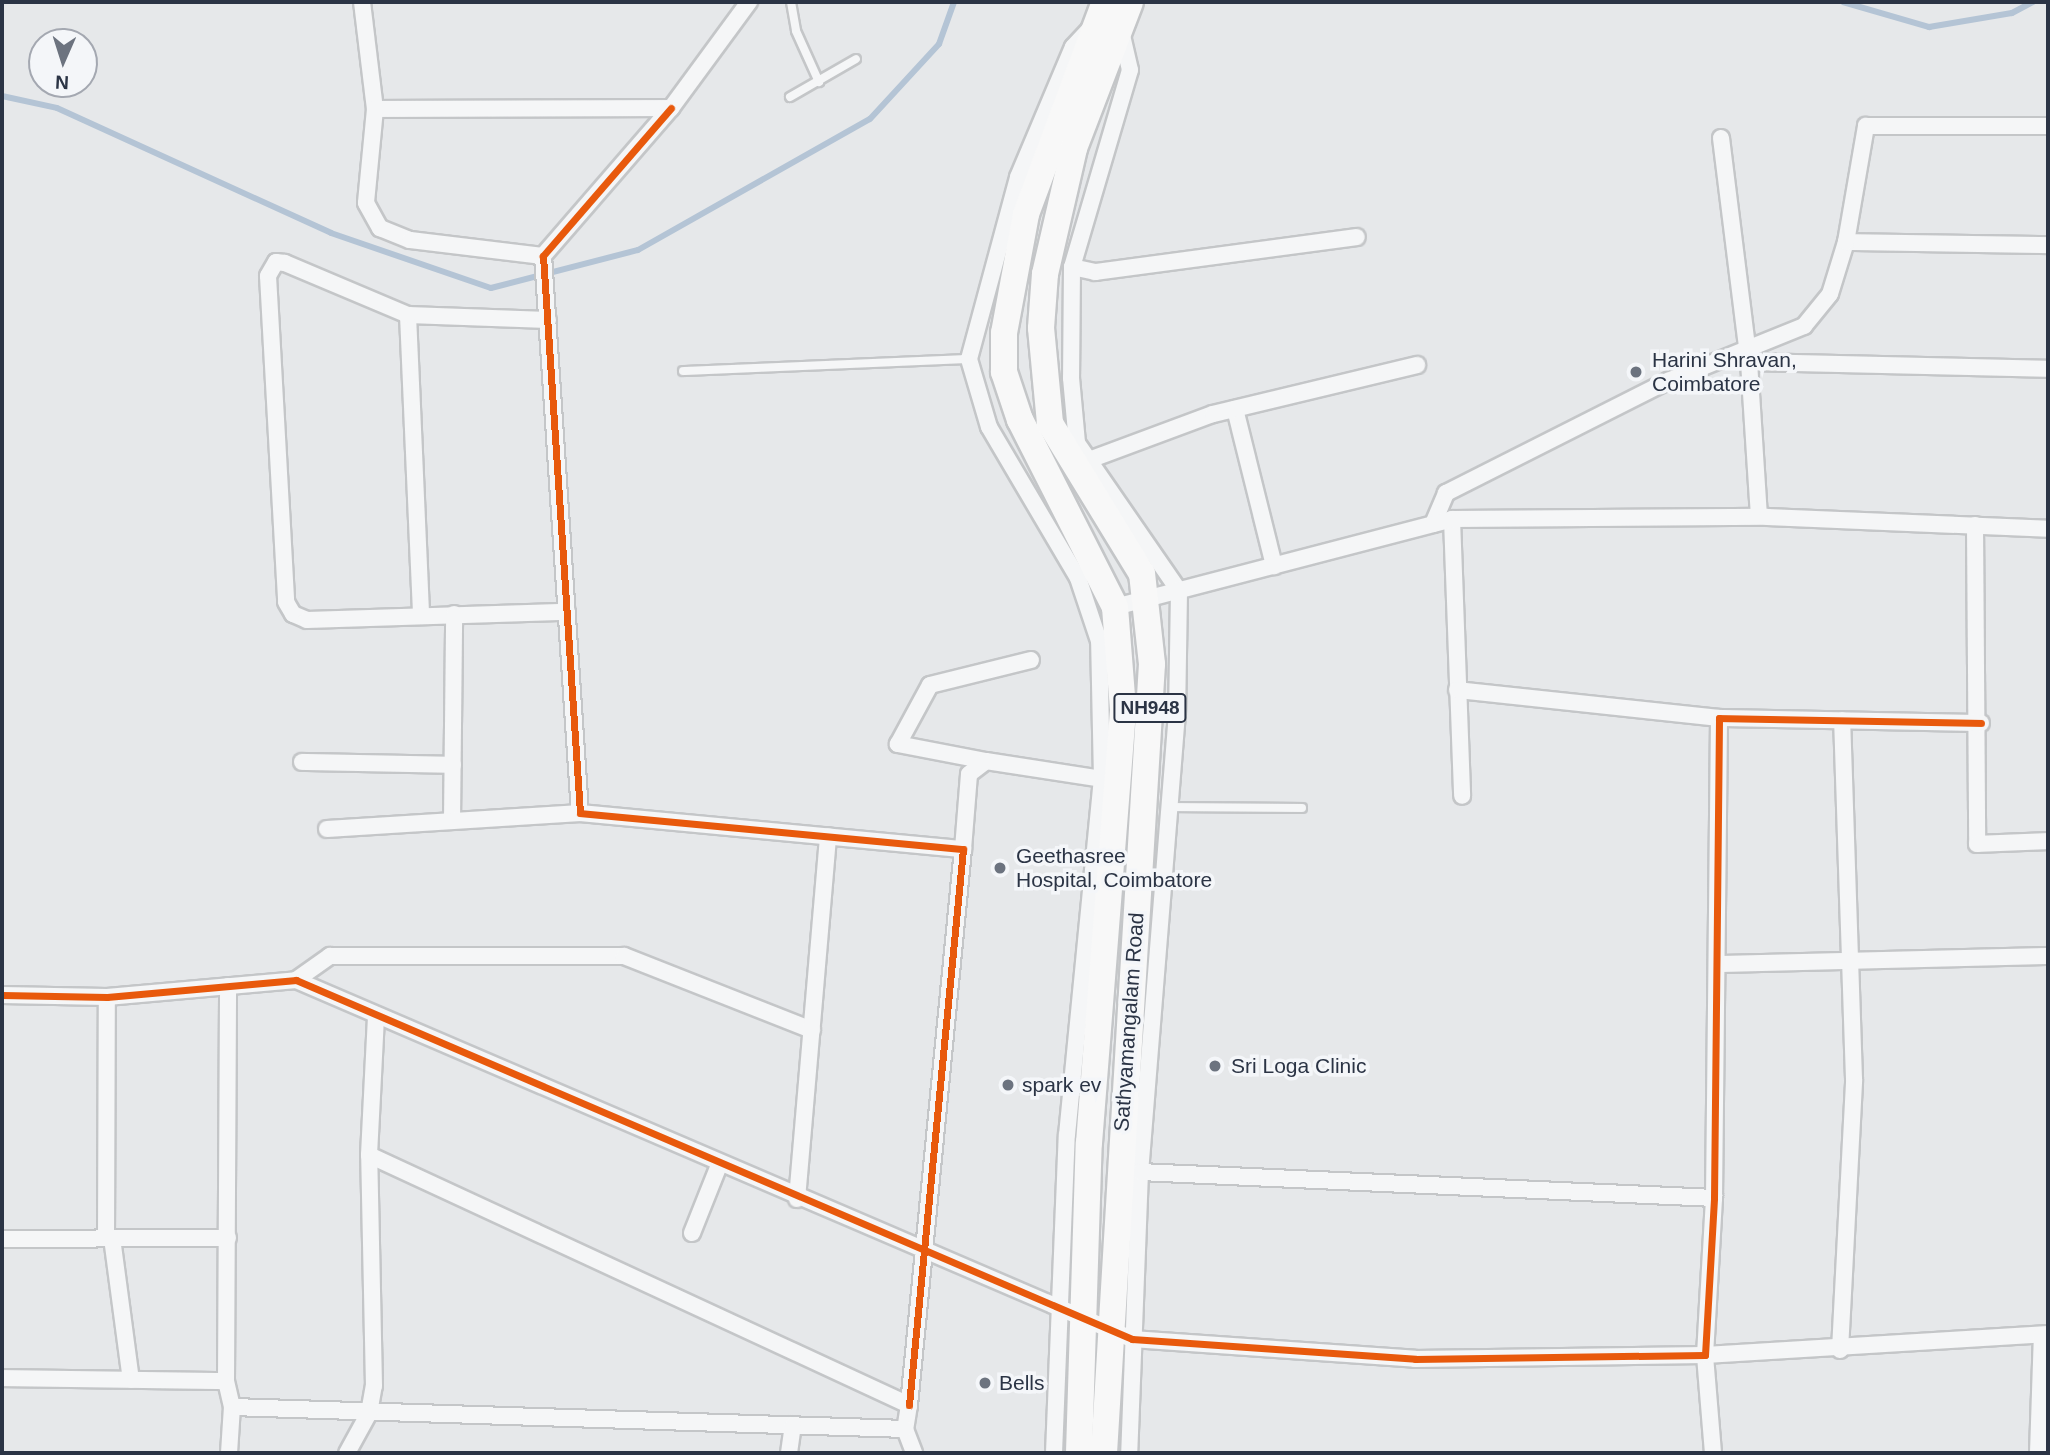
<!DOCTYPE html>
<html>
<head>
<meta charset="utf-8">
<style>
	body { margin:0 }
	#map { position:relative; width:2050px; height:1455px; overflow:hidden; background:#e6e8ea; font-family:Arial,sans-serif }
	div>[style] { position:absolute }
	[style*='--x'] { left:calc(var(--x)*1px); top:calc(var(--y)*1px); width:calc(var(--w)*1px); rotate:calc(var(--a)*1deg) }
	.stream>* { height:6px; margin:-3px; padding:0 3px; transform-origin:3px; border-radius:3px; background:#b4c4d5 }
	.roads { filter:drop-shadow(2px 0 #c4c6c8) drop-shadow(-2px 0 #c4c6c8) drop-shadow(0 2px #c4c6c8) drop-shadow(0 -2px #c4c6c8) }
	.service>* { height:8px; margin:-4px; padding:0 4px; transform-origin:4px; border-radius:4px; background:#f5f6f7 }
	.minor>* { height:16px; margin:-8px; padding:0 8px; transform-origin:8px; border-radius:8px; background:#f5f6f7 }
	.trunk>* { height:26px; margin:-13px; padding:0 13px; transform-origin:13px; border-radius:13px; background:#f8f8f8 }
	.cycleway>* { height:7px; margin:-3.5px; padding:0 3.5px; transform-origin:3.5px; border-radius:3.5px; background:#e8590c }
	.dots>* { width:19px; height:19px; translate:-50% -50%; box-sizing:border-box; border:4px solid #f4f6f9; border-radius:50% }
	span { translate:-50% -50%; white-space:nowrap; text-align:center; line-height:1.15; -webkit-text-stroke:7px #f4f6f9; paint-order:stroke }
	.shield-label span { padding:2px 5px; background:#f4f6f9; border:2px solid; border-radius:5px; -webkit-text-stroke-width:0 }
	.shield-label { font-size:19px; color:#2b3445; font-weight:700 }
	.poi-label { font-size:21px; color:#2b3445 }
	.left { translate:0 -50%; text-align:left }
	.street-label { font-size:21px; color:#2b3445 }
	.frame { position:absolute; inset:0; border:4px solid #2b3445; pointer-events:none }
	.north { position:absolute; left:28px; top:28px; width:70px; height:70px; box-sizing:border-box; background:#f4f6f9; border:2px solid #a4a8b1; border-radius:50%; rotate:183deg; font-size:19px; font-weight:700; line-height:28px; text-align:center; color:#2b3445 }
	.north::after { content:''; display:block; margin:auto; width:24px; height:32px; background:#6c737f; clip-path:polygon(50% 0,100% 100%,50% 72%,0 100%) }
</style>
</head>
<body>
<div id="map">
	<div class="stream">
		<div style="--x:1843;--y:2;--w:90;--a:16.2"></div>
		<div style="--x:1929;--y:27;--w:84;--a:-9.6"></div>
		<div style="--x:2012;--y:13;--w:24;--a:-28"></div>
		<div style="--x:2;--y:96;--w:56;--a:12.3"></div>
		<div style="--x:57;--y:108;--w:301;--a:24.5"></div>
		<div style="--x:331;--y:233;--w:169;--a:19"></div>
		<div style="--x:491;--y:288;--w:152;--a:-14.5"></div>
		<div style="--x:638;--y:250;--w:266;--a:-29.5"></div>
		<div style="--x:870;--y:119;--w:102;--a:-47.4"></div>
		<div style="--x:939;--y:44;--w:45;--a:-70.3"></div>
	</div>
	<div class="roads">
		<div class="service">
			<div style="--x:791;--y:2;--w:29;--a:80"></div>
			<div style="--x:796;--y:31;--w:56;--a:65.7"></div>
			<div style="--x:790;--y:97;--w:76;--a:-29.9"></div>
			<div style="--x:683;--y:371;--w:286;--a:-2.4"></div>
			<div style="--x:1169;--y:807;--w:133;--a:0.4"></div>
		</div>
		<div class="minor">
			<div style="--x:362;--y:2;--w:108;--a:83.1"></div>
			<div style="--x:375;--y:109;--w:296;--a:-0.2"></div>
			<div style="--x:671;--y:108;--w:132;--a:-53.7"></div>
			<div style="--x:1121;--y:31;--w:40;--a:77"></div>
			<div style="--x:1130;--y:70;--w:205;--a:106.4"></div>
			<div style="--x:1072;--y:267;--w:111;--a:90.5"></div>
			<div style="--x:1071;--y:378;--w:65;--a:84.7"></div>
			<div style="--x:1077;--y:443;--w:180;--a:55.4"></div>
			<div style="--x:1179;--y:591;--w:122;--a:90.9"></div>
			<div style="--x:1177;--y:713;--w:460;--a:94.6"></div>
			<div style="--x:1140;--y:1172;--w:281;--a:92.2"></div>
			<div style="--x:671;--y:108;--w:196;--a:130.9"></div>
			<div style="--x:543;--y:256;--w:558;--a:86.2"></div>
			<div style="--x:580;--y:813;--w:385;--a:5.4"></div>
			<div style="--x:963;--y:849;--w:559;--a:95.55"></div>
			<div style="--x:375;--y:109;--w:94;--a:95.5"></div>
			<div style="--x:366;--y:203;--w:29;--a:61"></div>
			<div style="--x:380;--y:228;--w:32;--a:22"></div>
			<div style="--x:410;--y:240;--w:134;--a:6.9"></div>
			<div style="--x:1721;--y:138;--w:226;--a:82.9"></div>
			<div style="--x:1749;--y:362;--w:154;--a:86.3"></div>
			<div style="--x:1846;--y:242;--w:202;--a:0.9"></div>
			<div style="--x:1072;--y:267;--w:24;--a:12"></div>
			<div style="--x:1095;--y:272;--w:264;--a:-7.6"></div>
			<div style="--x:408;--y:315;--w:300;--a:87.5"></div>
			<div style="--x:548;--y:320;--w:140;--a:-178"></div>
			<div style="--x:408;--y:315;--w:134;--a:-157.1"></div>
			<div style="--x:285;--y:263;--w:9;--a:-174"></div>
			<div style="--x:276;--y:262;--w:16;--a:120"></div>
			<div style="--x:268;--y:276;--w:326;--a:86.8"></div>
			<div style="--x:286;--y:602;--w:14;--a:60"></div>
			<div style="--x:293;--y:614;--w:15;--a:23"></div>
			<div style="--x:307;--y:620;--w:260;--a:-1.8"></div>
			<div style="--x:1749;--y:362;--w:299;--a:1.3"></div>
			<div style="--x:1235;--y:409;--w:162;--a:76"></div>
			<div style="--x:1089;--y:460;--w:132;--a:-20.4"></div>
			<div style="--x:1213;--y:414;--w:210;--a:-13.5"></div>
			<div style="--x:1452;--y:519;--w:277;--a:87.9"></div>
			<div style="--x:1433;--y:524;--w:34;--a:-67"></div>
			<div style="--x:1446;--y:493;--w:249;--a:-26.8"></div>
			<div style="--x:1668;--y:381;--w:147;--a:-22"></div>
			<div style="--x:1804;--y:326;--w:41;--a:-50.9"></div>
			<div style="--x:1830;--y:294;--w:54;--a:-72.9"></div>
			<div style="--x:1846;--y:242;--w:118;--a:-80.2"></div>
			<div style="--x:1866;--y:126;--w:182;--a:0"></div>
			<div style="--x:1975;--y:525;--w:319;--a:89.6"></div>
			<div style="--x:1977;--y:844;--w:71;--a:-2.4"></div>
			<div style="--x:1115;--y:607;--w:348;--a:-14.6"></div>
			<div style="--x:1452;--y:519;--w:315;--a:-0.4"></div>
			<div style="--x:1767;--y:517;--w:281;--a:2.4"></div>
			<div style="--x:1457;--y:690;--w:263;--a:6.1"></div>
			<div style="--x:986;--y:761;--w:90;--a:-169.1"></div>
			<div style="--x:898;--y:744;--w:67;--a:-61.5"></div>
			<div style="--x:930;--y:685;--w:104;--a:-13.9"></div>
			<div style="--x:302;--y:762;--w:151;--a:1.1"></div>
			<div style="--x:452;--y:821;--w:207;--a:-89.4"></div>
			<div style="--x:327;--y:829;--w:254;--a:-3.6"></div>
			<div style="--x:963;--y:849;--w:75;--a:-85.4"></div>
			<div style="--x:969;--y:774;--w:21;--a:-37"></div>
			<div style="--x:986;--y:761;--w:117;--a:8.8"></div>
			<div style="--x:1719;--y:964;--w:329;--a:-1.4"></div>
			<div style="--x:296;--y:980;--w:42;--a:-35.2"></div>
			<div style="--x:330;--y:956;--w:294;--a:0"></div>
			<div style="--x:624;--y:956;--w:202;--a:21.5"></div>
			<div style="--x:2;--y:995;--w:105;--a:1.1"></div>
			<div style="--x:107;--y:997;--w:190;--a:-5.1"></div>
			<div style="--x:296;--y:980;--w:910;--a:23.24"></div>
			<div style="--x:1132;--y:1339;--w:284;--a:4"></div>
			<div style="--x:1415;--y:1359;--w:290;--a:-0.8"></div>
			<div style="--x:1705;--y:1355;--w:157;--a:-86.7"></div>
			<div style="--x:1714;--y:1198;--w:480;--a:-89.4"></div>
			<div style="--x:1719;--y:718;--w:262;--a:1.1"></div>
			<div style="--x:369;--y:1155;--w:595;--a:24.84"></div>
			<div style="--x:909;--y:1405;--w:24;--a:99"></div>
			<div style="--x:905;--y:1429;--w:26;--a:69"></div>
			<div style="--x:1140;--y:1172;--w:575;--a:2.59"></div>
			<div style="--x:797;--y:1199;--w:364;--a:-85.1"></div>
			<div style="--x:692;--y:1233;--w:73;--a:-68.3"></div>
			<div style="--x:106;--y:1238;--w:241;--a:-89.8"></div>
			<div style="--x:112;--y:1238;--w:143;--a:82.4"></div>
			<div style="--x:2;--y:1239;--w:226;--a:-0.3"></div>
			<div style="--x:1840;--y:1350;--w:271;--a:-87"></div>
			<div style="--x:1854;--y:1079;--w:359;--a:-91.9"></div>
			<div style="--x:2;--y:1378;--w:224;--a:0.8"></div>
			<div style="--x:226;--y:1381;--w:395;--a:-89.7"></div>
			<div style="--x:226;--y:1381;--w:27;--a:77"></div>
			<div style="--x:232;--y:1407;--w:673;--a:1.87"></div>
			<div style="--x:229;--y:1453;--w:46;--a:-86.3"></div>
			<div style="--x:347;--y:1453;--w:46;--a:-61.2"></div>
			<div style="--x:369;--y:1413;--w:27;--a:-80"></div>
			<div style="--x:374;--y:1386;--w:231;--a:-91.2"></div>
			<div style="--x:369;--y:1155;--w:140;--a:-87.1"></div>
			<div style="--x:789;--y:1453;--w:28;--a:-82"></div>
			<div style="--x:1054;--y:1453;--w:318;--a:-87.7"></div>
			<div style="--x:1067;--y:1135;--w:358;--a:-84.4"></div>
			<div style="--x:1102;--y:779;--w:138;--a:-91.2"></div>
			<div style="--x:1099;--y:641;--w:66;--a:-108.4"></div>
			<div style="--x:1078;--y:578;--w:175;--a:-120.5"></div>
			<div style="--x:989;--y:427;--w:71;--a:-106.4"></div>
			<div style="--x:969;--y:359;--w:188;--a:-74.9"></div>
			<div style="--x:1018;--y:177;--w:141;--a:-67.1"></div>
			<div style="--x:1073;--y:47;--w:25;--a:-47"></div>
			<div style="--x:1713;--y:1453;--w:98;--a:-94.7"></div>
			<div style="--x:1705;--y:1355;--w:344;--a:-3.5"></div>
			<div style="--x:2038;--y:1453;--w:118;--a:-88.1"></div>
		</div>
		<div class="trunk">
			<div style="--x:1079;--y:1453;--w:310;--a:-88.2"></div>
			<div style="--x:1089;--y:1143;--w:435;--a:-85.5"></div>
			<div style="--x:1123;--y:709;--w:102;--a:-94.5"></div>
			<div style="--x:1115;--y:607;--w:210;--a:-116.9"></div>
			<div style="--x:1020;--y:420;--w:51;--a:-108.4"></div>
			<div style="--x:1004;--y:372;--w:39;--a:-90"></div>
			<div style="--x:1004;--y:333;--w:121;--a:-79.5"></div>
			<div style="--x:1026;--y:214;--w:226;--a:-69.6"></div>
			<div style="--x:1104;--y:1453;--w:790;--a:-86.52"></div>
			<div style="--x:1152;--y:664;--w:91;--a:-96.3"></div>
			<div style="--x:1142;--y:574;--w:177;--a:-121.4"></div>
			<div style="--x:1050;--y:423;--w:95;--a:-95.4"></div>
			<div style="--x:1041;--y:328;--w:54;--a:-85.8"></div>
			<div style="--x:1045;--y:274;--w:129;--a:-77"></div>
			<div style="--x:1074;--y:148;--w:156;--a:-69"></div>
		</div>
	</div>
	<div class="cycleway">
		<div style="--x:671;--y:108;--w:196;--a:130.9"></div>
		<div style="--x:543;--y:256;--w:558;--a:86.2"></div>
		<div style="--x:580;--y:813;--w:385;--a:5.4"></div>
		<div style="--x:963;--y:849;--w:559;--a:95.55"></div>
		<div style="--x:2;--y:995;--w:105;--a:1.1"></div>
		<div style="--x:107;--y:997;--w:190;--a:-5.1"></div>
		<div style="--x:296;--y:980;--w:910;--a:23.24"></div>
		<div style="--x:1132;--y:1339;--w:284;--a:4"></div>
		<div style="--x:1415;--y:1359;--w:290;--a:-0.8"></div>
		<div style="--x:1705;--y:1355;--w:157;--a:-86.7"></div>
		<div style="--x:1714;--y:1198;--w:480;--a:-89.4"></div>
		<div style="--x:1719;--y:718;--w:262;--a:1.1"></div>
	</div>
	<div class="dots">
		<div style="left:1636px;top:372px;background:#6c737f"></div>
		<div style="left:1000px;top:868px;background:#6c737f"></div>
		<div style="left:1215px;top:1066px;background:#6c737f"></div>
		<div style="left:1008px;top:1085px;background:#6c737f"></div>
		<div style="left:985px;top:1383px;background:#6c737f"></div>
	</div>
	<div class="shield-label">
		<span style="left:1150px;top:708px">NH948</span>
	</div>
	<div class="poi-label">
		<span class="left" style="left:1652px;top:372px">Harini Shravan,<br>Coimbatore</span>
		<span class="left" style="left:1016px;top:868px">Geethasree<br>Hospital, Coimbatore</span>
		<span class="left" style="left:1231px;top:1066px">Sri Loga Clinic</span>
		<span class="left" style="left:1022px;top:1085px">spark ev</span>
		<span class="left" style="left:999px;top:1383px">Bells</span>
	</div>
	<div class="street-label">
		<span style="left:1129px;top:1022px;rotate:-86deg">Sathyamangalam Road</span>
	</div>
	<div class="frame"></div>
	<div class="north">N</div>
</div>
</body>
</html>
